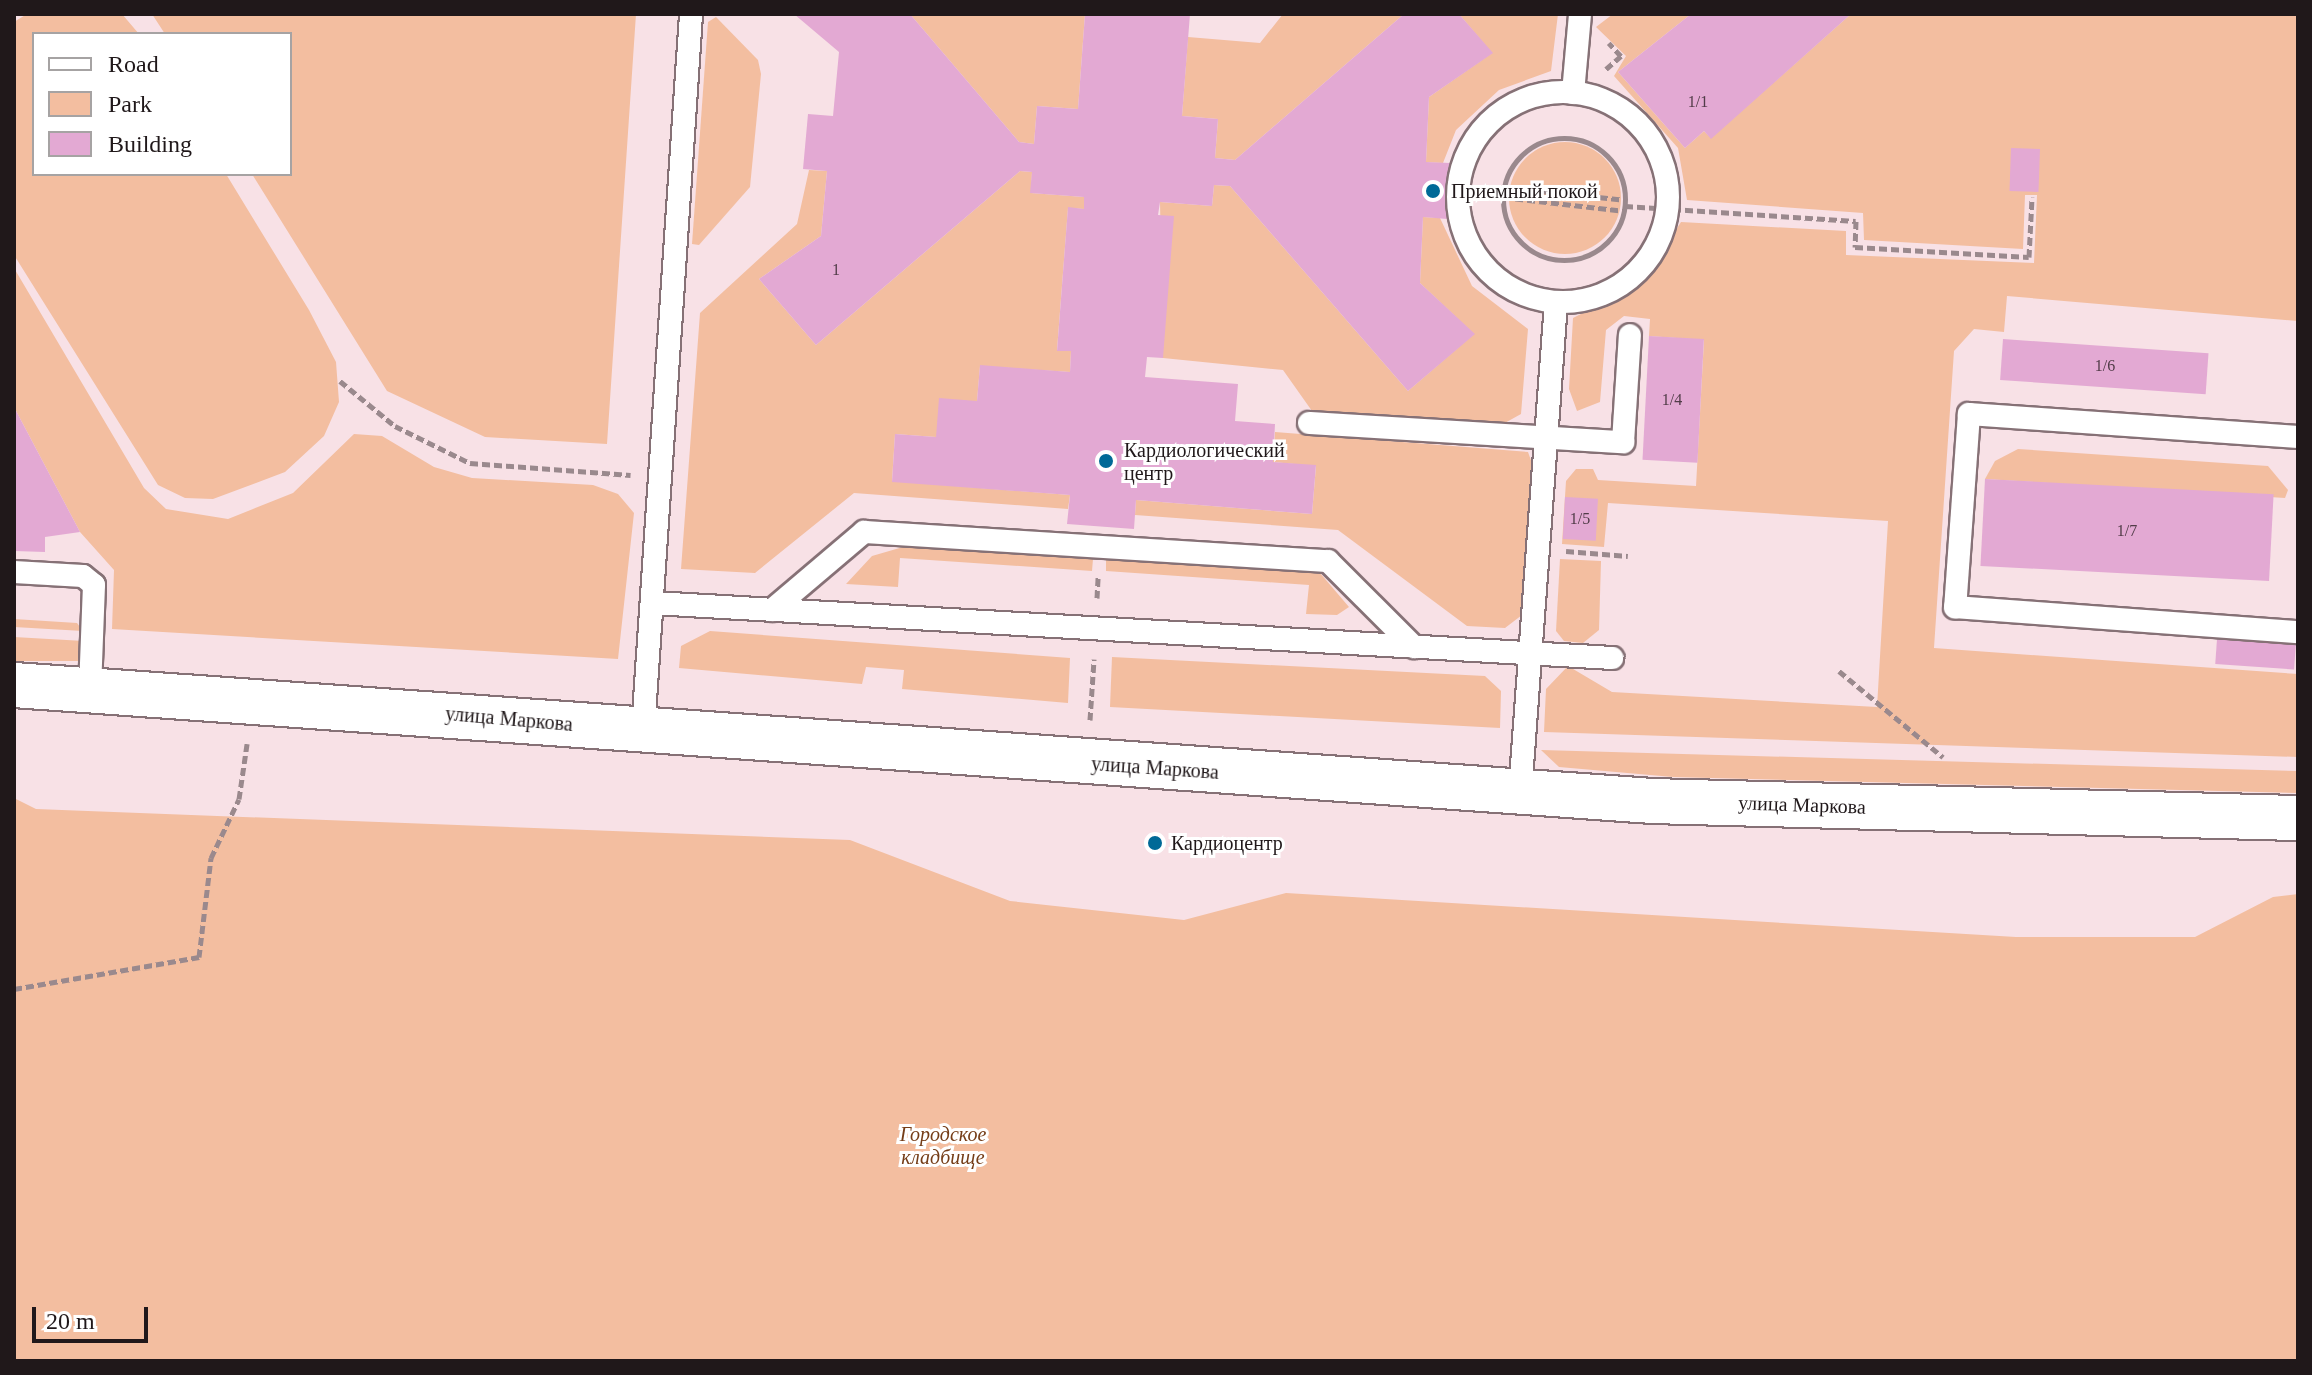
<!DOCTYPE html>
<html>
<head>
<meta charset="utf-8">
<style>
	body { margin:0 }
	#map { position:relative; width:2312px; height:1375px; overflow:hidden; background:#f8e1e6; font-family:Georgia,serif }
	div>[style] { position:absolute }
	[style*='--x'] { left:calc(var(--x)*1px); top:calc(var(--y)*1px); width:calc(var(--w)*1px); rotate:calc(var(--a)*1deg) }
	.green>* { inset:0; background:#f3bea0 }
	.round { border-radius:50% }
	.building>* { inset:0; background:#e3a9d3; transform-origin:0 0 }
	.path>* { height:5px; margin-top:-2.5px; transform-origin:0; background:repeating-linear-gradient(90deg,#9a898d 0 8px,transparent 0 12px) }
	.path>.ring { margin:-2.5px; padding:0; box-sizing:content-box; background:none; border:5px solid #9a898d; border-radius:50% }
	.roads { filter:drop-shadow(2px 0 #867176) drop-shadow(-2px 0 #867176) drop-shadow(0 2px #867176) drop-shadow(0 -2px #867176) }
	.lane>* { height:22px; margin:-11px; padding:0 11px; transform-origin:11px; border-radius:11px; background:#fff }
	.lane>.ring { margin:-11px; padding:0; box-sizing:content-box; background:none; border:22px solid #fff; border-radius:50% }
	.secondary>* { height:44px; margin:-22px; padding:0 22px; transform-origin:22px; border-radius:22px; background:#fff }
	.dots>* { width:22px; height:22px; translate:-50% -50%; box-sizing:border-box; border:4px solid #fff; border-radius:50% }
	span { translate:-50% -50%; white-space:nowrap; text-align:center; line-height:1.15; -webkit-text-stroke:6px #fff; paint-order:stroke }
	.number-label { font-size:16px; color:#513c48 }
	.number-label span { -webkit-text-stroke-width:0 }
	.poi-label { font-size:20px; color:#20181a }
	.left { translate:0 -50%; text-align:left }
	.street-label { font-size:20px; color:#20181a }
	.park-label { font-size:20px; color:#753d17; font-style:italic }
	.frame { position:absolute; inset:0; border:16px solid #20181a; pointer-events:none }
	.legend { position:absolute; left:32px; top:32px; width:260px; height:144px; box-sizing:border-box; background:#fff; border:2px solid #a6a3a3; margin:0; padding:10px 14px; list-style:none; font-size:24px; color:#20181a }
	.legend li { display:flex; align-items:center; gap:16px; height:40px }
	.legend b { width:40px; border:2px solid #a6a3a3 }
	.scale { position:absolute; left:32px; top:1307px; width:116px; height:36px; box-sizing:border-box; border:4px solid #20181a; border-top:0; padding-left:10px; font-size:24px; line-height:28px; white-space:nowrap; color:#20181a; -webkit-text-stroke:6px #fff; paint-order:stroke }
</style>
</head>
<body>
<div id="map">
	<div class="green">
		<div style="clip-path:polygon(27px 14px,122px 14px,139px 34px,34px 34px,34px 174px,226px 174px,309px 310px,336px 362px,339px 402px,324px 436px,285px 472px,213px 499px,185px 498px,158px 485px,14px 255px,14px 22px)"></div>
		<div style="clip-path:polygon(152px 14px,636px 14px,607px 444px,485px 437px,387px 391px,252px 174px,290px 174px,290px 34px,165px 34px)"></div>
		<div style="clip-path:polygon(910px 14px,1085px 14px,1078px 109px,1037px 106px,1034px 144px,1019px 142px)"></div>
		<div style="clip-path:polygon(1283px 14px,1404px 14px,1235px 160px,1215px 158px,1218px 119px,1182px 116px,1188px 37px,1260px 43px)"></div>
		<div style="clip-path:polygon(1459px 14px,1558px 14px,1551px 71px,1499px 90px,1456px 130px,1443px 163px,1426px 162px,1429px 97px,1492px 53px)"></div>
		<div style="clip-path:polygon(1613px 14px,1691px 14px,1618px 72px,1685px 148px,1704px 131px,1711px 138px,1851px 14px,2298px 14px,2298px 321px,2007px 296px,2004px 332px,1974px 329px,1954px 351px,1934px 648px,2298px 674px,2298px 757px,1544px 732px,1546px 689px,1568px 666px,1612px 692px,1877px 707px,1888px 521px,1608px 503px,1604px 547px,1562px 544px,1566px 481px,1576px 469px,1593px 469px,1598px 480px,1696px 486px,1704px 340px,1649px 336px,1650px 319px,1624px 316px,1606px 330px,1600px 402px,1577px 411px,1569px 389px,1573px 318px,1642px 283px,1681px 222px,1846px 231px,1846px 255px,2034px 263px,2037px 195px,2025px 195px,2023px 249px,1864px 240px,1863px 213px,1687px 200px,1678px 148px,1614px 76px,1626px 56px,1596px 27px)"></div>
		<div style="clip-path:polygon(716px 17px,758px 60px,761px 74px,750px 187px,699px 245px,692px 244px,708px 22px)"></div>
		<div class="round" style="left:1509px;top:142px;width:112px;height:112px"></div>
		<div style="clip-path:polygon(809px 170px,827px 171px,821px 236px,759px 279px,816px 345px,1020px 171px,1032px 172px,1031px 193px,1084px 197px,1084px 209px,1068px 208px,1057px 350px,1071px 351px,1070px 372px,980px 366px,977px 401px,936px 437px,895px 434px,892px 481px,1070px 495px,1068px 509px,854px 493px,755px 573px,681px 569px,700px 313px,797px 224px)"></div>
		<div style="clip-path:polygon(1214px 185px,1230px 186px,1408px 391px,1474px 334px,1420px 283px,1423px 217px,1440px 218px,1472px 286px,1528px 329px,1521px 414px,1503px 424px,1312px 411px,1283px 370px,1163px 358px,1160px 202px,1212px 206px)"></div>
		<div style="clip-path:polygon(14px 268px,144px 488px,166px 509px,228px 519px,293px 493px,354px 434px,382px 436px,434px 467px,472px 478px,593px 485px,618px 494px,634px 513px,618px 659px,112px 629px,114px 570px,80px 532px,14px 407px)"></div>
		<div style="clip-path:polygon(1275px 432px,1528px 452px,1533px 466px,1522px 615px,1505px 628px,1467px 626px,1338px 530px,1135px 515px,1136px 500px,1312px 514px,1316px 466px,1273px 462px)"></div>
		<div style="clip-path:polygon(2018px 449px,2268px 466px,2288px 490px,2285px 498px,1985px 479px,1995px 461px)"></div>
		<div style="clip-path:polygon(903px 547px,1093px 559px,1092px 571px,900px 558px,898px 587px,846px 584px,872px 556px)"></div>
		<div style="clip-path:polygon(1106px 559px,1320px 573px,1349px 607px,1337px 615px,1306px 614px,1309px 585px,1106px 571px)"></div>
		<div style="clip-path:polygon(1560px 559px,1601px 561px,1599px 630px,1583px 643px,1564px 641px,1556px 631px)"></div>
		<div style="clip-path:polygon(14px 619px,77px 623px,83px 631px,14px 627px)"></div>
		<div style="clip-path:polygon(710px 631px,1070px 658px,1068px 703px,902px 689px,904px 670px,866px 667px,862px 684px,679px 668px,681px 646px)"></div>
		<div style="clip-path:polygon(14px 637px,84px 641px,82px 661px,14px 661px)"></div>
		<div style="clip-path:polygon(1112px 657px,1485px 676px,1501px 691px,1500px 728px,1110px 707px)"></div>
		<div style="clip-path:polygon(1541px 750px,2298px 771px,2298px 793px,1673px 777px,1559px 767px)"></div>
		<div style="clip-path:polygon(14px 798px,36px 809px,850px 840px,1010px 901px,1184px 920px,1286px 893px,2016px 937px,2195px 937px,2273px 897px,2298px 894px,2298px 1361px,14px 1361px)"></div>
	</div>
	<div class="building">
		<div style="clip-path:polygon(794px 14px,910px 14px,1019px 142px,1034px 144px,1037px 106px,1078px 109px,1085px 14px,1190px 14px,1182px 116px,1218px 119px,1215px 158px,1235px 160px,1404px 14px,1459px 14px,1493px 53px,1429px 97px,1426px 162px,1450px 163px,1447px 219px,1423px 217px,1420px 283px,1475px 334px,1408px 391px,1230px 186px,1214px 185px,1212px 206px,1160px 202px,1158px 215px,1174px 216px,1163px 358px,1147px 357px,1145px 377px,1238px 384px,1235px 421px,1275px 424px,1273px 462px,1316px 465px,1312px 514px,1136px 500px,1134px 529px,1067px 524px,1070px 495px,892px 482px,895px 434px,936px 437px,939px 398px,977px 401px,980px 365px,1070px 372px,1071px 351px,1057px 351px,1068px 207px,1084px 209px,1084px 197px,1030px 193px,1032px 172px,1020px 171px,816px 345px,759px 279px,821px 236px,827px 171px,803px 169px,808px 114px,833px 116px,839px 52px)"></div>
		<div style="clip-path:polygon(1691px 14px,1851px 14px,1711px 139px,1704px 131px,1685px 148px,1618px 72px)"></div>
		<div style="left:2011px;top:148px;width:29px;height:43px;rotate:2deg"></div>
		<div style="left:1649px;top:336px;width:55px;height:124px;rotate:3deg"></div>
		<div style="left:2003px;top:339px;width:206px;height:41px;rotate:4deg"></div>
		<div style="clip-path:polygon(14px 407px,80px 532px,45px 537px,45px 552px,14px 551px)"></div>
		<div style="left:1985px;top:479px;width:289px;height:87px;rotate:3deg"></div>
		<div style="left:1565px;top:497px;width:33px;height:42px;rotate:3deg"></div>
		<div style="left:2217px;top:639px;width:79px;height:25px;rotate:4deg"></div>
	</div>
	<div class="path">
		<div style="--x:1606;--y:69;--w:20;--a:-41"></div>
		<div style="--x:1621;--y:56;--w:18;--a:-133"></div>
		<div class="ring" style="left:1503px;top:138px;width:117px;height:117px"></div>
		<div style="--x:1504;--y:187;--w:123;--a:6.1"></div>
		<div style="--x:1503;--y:197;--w:123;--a:6.5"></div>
		<div style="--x:1625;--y:206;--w:231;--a:3.7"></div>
		<div style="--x:1856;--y:221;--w:26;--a:92"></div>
		<div style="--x:1855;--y:247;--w:174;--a:3.3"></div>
		<div style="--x:2029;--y:257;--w:60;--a:-87.1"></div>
		<div style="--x:340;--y:381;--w:71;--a:39.3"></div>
		<div style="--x:395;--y:426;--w:84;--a:26.3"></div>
		<div style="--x:470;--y:463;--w:161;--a:4.3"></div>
		<div style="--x:1566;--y:551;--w:62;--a:4.6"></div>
		<div style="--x:1097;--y:598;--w:22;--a:-87"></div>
		<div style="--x:1839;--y:671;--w:135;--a:39.6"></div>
		<div style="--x:1090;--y:720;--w:61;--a:-86.2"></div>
		<div style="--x:14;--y:989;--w:188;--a:-9.8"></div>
		<div style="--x:199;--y:957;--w:100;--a:-83.1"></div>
		<div style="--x:211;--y:858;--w:65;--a:-64.6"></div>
		<div style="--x:239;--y:799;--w:56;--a:-81.7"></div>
	</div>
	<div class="roads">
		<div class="lane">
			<div class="ring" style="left:1458px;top:92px;width:188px;height:188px"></div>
			<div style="--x:1573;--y:93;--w:79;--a:-84.9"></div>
			<div style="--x:1309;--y:423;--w:315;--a:3.5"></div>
			<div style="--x:1623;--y:442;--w:107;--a:-86.3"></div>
			<div style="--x:2298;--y:437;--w:330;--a:-176"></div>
			<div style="--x:1969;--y:414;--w:194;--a:94.1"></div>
			<div style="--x:1955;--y:607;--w:344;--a:4.2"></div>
			<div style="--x:14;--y:572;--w:69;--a:3.3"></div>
			<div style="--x:83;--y:576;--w:14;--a:39"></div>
			<div style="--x:94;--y:585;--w:104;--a:92.2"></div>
			<div style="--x:653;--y:603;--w:961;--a:3.28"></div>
			<div style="--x:772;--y:610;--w:121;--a:-40.3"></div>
			<div style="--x:864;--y:532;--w:465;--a:3.6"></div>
			<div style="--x:1328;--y:561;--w:122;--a:45"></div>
			<div style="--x:643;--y:730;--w:718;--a:-86.16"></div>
			<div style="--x:1520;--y:793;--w:492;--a:-85.8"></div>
		</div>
		<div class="secondary">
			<div style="--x:14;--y:685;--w:1641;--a:4.05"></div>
			<div style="--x:1651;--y:801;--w:647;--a:1.51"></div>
		</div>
	</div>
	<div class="dots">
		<div style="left:1433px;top:191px;background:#006997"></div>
		<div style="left:1106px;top:461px;background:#006997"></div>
		<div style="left:1155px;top:843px;background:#006997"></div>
	</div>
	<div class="number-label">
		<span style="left:1698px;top:102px">1/1</span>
		<span style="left:836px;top:270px">1</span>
		<span style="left:2105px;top:366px">1/6</span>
		<span style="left:1672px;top:400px">1/4</span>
		<span style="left:1580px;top:519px">1/5</span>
		<span style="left:2127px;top:531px">1/7</span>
	</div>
	<div class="poi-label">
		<span class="left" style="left:1451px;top:191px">Приемный покой</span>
		<span class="left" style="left:1124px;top:462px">Кардиологический<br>центр</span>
		<span class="left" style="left:1171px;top:843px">Кардиоцентр</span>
	</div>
	<div class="street-label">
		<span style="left:509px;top:719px;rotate:5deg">улица Маркова</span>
		<span style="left:1155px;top:768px;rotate:4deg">улица Маркова</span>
		<span style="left:1802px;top:805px;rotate:2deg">улица Маркова</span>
	</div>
	<div class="park-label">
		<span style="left:943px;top:1146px">Городское<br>кладбище</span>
	</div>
	<div class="frame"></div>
	<ul class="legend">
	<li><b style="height:10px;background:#fff"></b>Road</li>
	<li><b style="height:22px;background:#f3bea0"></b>Park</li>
	<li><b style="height:22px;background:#e3a9d3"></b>Building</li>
	</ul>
	<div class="scale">20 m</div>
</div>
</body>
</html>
